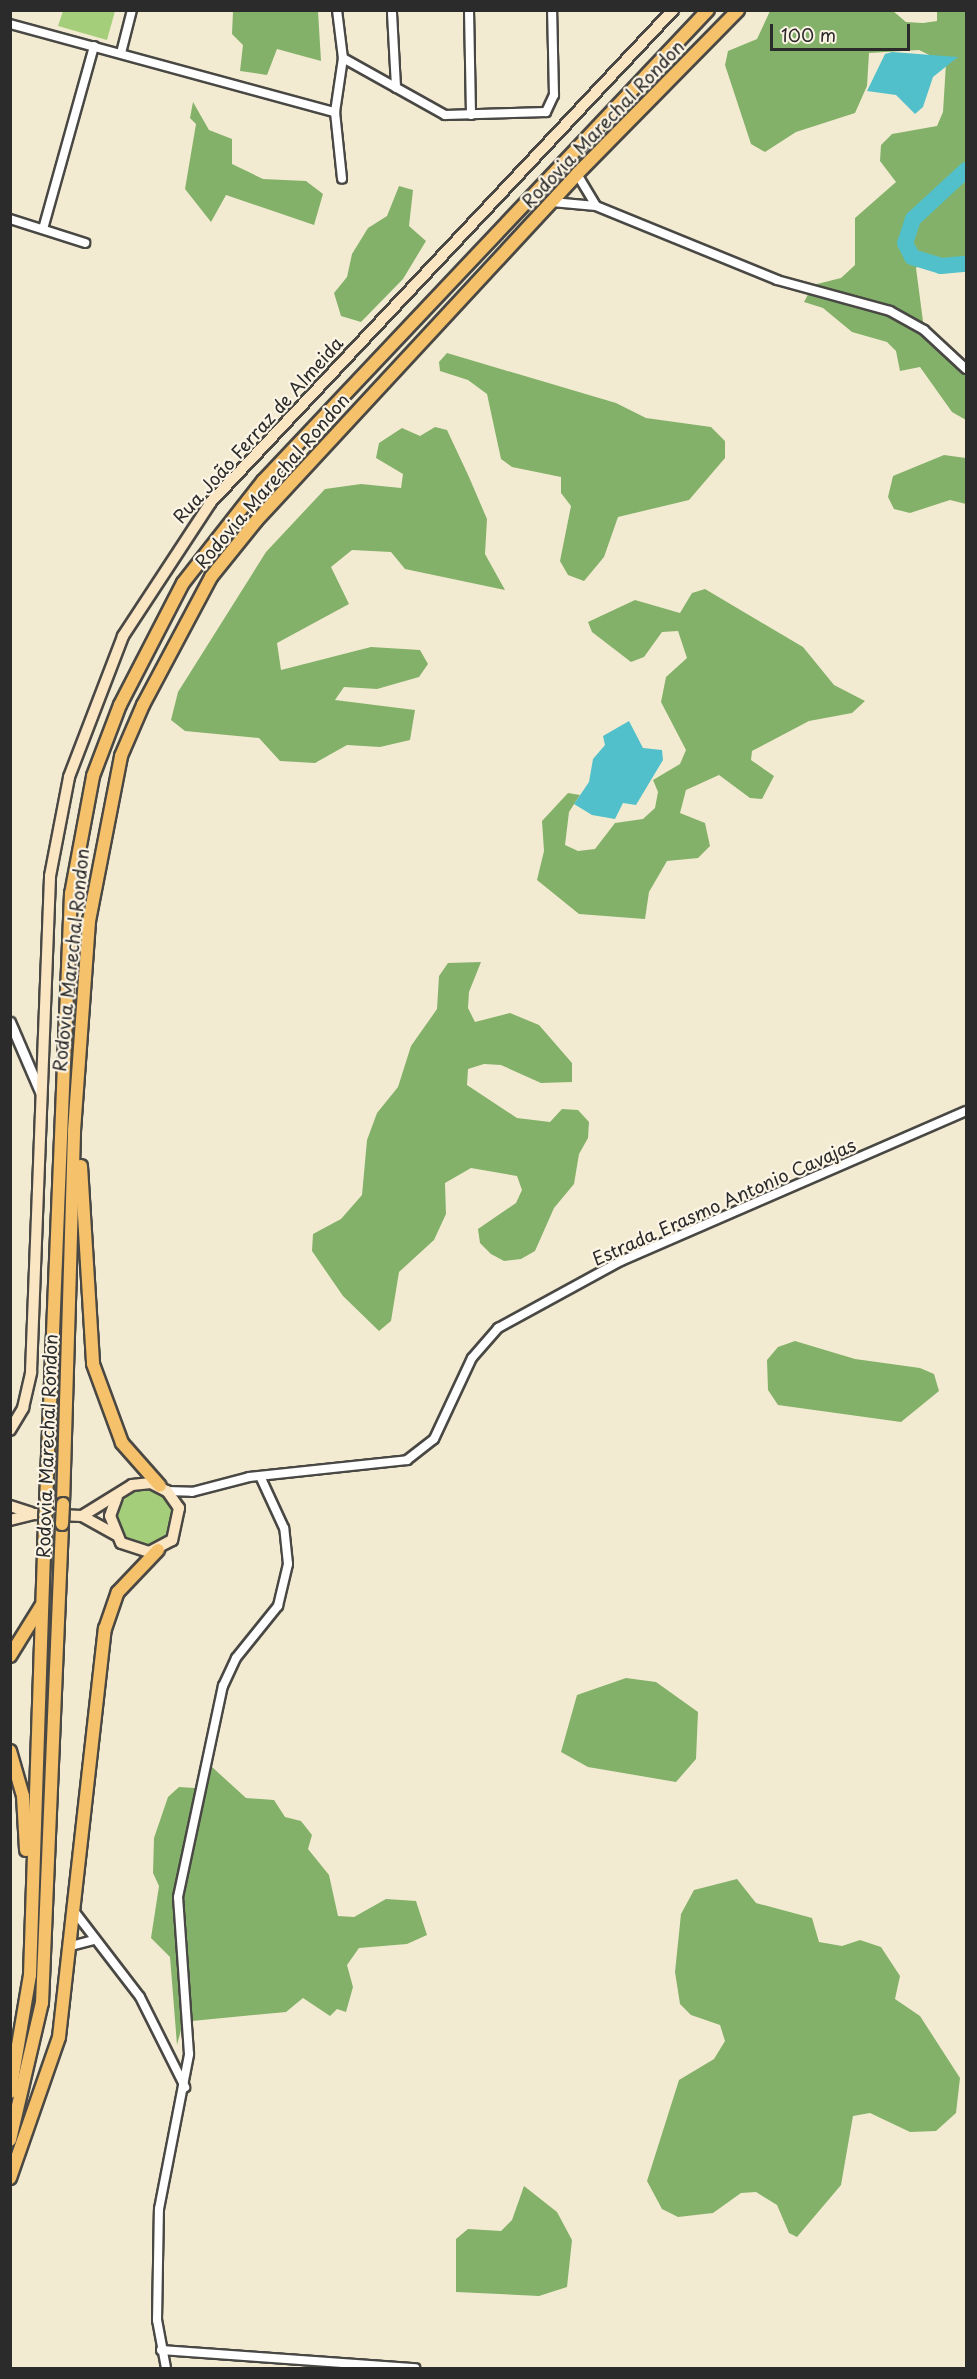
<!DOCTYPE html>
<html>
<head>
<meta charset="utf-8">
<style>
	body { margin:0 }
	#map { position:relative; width:977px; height:2379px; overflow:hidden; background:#f3ebd1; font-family:"Playpen Sans",sans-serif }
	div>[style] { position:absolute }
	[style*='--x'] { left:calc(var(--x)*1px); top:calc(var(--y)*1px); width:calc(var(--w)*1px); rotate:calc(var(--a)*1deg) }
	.green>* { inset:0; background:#a4ce7a }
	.round { border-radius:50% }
	.forest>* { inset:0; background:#83b16a }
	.water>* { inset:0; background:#52c0ca }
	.river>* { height:16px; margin:-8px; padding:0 8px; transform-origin:8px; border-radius:8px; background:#52c0ca }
	.roads { filter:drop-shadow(2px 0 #494844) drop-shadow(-2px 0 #494844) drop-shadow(0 2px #494844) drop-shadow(0 -2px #494844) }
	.minor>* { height:8px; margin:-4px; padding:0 4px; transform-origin:4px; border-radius:4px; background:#fff }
	.tertiary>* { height:9px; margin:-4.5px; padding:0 4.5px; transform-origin:4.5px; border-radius:4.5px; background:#fff }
	.secondary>* { height:10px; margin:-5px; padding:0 5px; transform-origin:5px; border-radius:5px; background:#fbe6c4 }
	.trunk>* { height:12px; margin:-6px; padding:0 6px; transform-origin:6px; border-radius:6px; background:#f5c16b }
	.bridges { filter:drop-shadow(2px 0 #494844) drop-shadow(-2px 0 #494844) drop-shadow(0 2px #494844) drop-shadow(0 -2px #494844) }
	.trunk-bridge>* { height:12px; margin:-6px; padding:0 6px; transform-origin:6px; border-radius:6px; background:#f5c16b }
	span { translate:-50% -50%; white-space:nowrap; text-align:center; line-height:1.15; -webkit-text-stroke:4.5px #fcf5e5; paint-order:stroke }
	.street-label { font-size:18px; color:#2b2b2b }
	.frame { position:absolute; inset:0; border:12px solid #2b2b2b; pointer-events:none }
	.scale { position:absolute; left:770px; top:24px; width:140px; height:27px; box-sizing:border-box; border:3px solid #2b2b2b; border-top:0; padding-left:8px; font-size:18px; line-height:21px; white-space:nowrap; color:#2b2b2b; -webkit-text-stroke:4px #fcf5e5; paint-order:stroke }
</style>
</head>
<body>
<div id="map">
	<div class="green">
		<div style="clip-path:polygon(63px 11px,115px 11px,107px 40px,58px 26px)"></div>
		<div class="round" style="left:117px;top:1490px;width:56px;height:56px"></div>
	</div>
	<div class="forest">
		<div style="clip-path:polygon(233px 11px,318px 11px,321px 61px,277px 49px,267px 75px,240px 71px,243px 45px,232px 34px)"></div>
		<div style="clip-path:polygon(770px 11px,893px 11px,906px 22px,923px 23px,937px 21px,937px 11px,966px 11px,966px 260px,927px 257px,916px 268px,924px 329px,966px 365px,966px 420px,952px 412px,920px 367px,900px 371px,896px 351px,887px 342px,852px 332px,823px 308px,804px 302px,813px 285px,841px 278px,855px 265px,855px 218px,896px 182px,880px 161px,881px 145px,892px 134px,937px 126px,943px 112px,946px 63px,919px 50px,869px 53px,867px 86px,855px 113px,796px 132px,765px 152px,751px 144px,725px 65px,728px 51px,757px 39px)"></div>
		<div style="clip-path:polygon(193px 102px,209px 130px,232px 139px,232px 164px,263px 179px,306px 181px,323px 194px,314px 225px,226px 195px,211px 222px,185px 189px,196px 124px,190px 118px)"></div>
		<div style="clip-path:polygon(399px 186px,413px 190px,409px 226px,426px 241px,403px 279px,361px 322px,341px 316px,334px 293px,347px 277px,352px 254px,368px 228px,387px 216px)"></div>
		<div style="clip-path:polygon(447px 353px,616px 403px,646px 418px,711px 427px,725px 441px,725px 458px,689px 500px,618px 517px,604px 557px,584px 581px,568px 575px,560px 561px,571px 506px,561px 493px,561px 477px,512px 467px,501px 459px,487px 394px,468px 380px,440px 371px,439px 362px)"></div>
		<div style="clip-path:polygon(435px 427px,447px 430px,469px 477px,487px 519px,485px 554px,505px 590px,405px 569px,391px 552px,352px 550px,331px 567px,349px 604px,277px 643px,281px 670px,371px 647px,420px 650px,428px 664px,419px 677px,377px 689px,344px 687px,335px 700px,415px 710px,410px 740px,380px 747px,347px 745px,315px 763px,280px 761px,259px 738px,185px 731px,171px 720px,178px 692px,266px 552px,325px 489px,361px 484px,401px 488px,403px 474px,376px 458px,379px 443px,402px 428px,420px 436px)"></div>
		<div style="clip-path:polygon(944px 455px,966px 458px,966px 504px,950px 500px,910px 513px,894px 509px,888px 497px,893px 476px)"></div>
		<div style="clip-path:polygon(705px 589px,803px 647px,834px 685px,865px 701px,852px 713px,809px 721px,752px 751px,751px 760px,774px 776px,762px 799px,750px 798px,719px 775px,686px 790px,680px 813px,705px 823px,710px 846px,698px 858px,667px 861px,649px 892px,645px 919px,579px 914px,537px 880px,544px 851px,542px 821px,568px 793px,580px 795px,569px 812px,565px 845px,578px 851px,595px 849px,615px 823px,643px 819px,655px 808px,658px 792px,653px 780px,680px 764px,686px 750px,661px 702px,666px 677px,687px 658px,678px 631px,662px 632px,644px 657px,631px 662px,592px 632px,588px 622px,635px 600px,680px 613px,692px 593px)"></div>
		<div style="clip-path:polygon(481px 962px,469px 992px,468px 1008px,475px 1022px,510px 1013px,539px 1025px,572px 1063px,572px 1082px,541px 1083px,501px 1065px,484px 1064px,468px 1069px,467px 1085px,517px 1118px,550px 1122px,562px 1109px,578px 1110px,589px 1122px,588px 1138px,579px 1154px,574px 1184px,554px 1208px,535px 1251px,521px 1259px,504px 1261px,491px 1254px,480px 1243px,478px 1229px,516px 1203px,522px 1190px,517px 1176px,471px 1168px,445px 1183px,446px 1214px,434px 1240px,399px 1272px,391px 1321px,379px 1331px,343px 1296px,312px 1251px,313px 1234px,341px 1219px,362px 1195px,367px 1140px,377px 1113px,398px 1087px,411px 1046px,437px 1009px,439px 976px,448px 963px)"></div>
		<div style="clip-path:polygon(795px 1341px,855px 1359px,920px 1368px,934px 1374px,939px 1391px,901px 1422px,778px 1405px,768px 1390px,767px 1360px,778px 1347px)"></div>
		<div style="clip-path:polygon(626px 1678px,656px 1682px,698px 1712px,696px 1759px,676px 1782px,588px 1767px,561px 1752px,577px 1695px)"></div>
		<div style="clip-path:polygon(212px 1767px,246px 1798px,274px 1800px,285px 1817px,301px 1821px,312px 1835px,308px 1849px,329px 1875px,338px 1916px,354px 1917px,386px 1899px,416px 1901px,427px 1935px,407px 1944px,359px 1948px,347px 1965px,353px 1987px,346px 2012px,337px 2009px,330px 2016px,303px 1998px,286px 2012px,192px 2021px,182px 2026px,177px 2045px,170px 1957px,151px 1938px,159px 1886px,153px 1873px,154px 1838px,168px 1797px,179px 1787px,195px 1788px)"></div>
		<div style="clip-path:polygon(737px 1879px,756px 1903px,812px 1918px,819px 1942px,842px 1946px,860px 1940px,881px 1947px,900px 1976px,895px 1999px,920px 2016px,960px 2078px,956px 2113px,936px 2131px,910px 2132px,870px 2113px,853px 2116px,841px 2185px,797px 2237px,789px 2233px,777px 2205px,756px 2192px,741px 2193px,713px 2213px,678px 2217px,662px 2209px,647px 2181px,679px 2080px,714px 2059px,725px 2041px,720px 2025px,691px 2015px,680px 2004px,675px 1972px,681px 1914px,694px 1890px)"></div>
		<div style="clip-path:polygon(524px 2186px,557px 2212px,572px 2240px,567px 2287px,539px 2296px,456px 2292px,456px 2239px,468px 2229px,501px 2231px,512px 2220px)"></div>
	</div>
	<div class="water">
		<div style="clip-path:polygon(885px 54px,892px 52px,958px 57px,933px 77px,923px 107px,915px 114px,896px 95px,867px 91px)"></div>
		<div style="clip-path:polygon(629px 721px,643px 748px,662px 750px,663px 760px,636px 805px,623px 803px,615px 819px,592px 815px,574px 804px,589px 782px,593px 759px,605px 745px,603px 736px)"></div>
	</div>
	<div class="river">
		<div style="--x:966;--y:170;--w:72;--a:137.2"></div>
		<div style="--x:913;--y:219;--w:25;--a:108"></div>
		<div style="--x:905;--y:243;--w:16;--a:63"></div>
		<div style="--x:912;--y:257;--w:30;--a:17"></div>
		<div style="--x:941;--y:266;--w:25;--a:-5"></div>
	</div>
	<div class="roads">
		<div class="minor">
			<div style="--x:337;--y:10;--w:48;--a:82.9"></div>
			<div style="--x:343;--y:58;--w:55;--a:98.4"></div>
			<div style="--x:335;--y:112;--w:67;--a:84"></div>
			<div style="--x:469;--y:10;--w:105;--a:88.9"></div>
			<div style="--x:392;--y:13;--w:75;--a:86.9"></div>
			<div style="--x:10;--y:24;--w:337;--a:15.2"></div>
			<div style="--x:121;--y:53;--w:44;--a:-75.7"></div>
			<div style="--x:343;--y:58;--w:117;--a:29.2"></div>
			<div style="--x:445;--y:115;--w:101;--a:-1.7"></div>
			<div style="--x:546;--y:112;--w:19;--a:-65"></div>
			<div style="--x:554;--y:95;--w:85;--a:-91.3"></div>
			<div style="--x:577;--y:174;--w:37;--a:59"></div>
			<div style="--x:552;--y:202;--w:44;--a:5.2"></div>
			<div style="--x:596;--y:206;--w:196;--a:22.2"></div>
			<div style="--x:777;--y:280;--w:117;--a:15.3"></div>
			<div style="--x:890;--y:311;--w:39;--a:29"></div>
			<div style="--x:924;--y:330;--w:57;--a:42.9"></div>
			<div style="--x:10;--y:219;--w:79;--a:17.7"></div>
			<div style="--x:43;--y:229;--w:190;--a:-74.4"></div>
			<div style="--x:167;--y:1491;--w:25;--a:2"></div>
			<div style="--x:192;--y:1492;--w:59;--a:-14.7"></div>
			<div style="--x:249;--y:1477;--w:159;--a:-6.1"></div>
			<div style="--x:407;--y:1460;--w:34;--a:-38"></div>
			<div style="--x:434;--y:1439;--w:89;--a:-64.9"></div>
			<div style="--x:472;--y:1358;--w:40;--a:-49"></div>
			<div style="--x:498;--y:1328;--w:140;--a:-28.6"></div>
			<div style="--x:621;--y:1261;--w:376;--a:-23.5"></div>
			<div style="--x:74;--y:1911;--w:108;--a:52.5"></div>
			<div style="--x:140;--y:1997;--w:101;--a:63.4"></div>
			<div style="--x:71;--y:1946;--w:24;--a:-15"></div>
			<div style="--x:161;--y:2350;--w:255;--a:4.1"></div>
			<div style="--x:166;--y:2368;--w:49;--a:-100.6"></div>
			<div style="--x:157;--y:2320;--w:111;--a:-89"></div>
			<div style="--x:159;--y:2209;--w:158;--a:-79"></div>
			<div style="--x:189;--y:2054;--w:157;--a:-94"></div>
			<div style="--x:178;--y:1897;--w:216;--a:-78"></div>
			<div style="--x:223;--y:1686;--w:31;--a:-65"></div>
			<div style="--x:236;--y:1658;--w:67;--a:-51.1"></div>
			<div style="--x:278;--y:1606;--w:43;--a:-76.6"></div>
			<div style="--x:288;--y:1564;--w:36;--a:-96"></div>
			<div style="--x:284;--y:1528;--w:57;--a:-114.8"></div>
		</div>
		<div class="tertiary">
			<div style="--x:10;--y:1022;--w:78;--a:66.7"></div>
		</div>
		<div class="secondary">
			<div style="--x:10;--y:1430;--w:26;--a:-59"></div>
			<div style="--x:23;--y:1408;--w:37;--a:-77"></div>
			<div style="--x:31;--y:1372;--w:496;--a:-87.8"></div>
			<div style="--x:50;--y:876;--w:101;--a:-79.1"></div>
			<div style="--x:69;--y:777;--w:151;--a:-69"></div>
			<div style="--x:123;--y:636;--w:160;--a:-56.7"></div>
			<div style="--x:211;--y:502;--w:675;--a:-46.8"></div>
			<div style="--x:10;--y:1506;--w:22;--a:18"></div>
			<div style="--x:82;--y:1516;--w:59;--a:-31.8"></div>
			<div style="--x:132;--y:1485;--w:19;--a:-6"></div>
			<div style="--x:151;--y:1483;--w:18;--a:27"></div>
			<div style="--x:167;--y:1491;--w:21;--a:55"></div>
			<div style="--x:179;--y:1508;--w:33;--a:102"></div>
			<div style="--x:172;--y:1540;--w:26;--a:152"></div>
			<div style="--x:149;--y:1552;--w:29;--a:-162"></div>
			<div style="--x:121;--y:1543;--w:29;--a:-112"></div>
			<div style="--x:110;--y:1516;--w:20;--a:-70"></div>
			<div style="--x:10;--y:1520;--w:25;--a:-14"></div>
			<div style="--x:34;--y:1514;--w:48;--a:2.4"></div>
			<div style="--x:82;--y:1516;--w:38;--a:29"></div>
		</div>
		<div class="trunk">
			<div style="--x:81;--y:1166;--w:198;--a:86.5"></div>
			<div style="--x:93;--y:1364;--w:84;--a:69.8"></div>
			<div style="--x:122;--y:1443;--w:57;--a:48.5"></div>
			<div style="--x:46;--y:1503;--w:610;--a:-87.65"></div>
			<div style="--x:71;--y:894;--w:120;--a:-79.4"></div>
			<div style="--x:93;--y:776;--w:76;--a:-69.2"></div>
			<div style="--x:120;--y:705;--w:137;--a:-62.7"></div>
			<div style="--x:183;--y:583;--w:130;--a:-51.9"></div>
			<div style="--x:263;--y:481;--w:648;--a:-46.63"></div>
			<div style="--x:63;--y:1504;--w:373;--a:-88.3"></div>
			<div style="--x:74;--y:1131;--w:211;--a:-85.9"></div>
			<div style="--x:89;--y:921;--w:168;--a:-79"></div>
			<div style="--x:121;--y:756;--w:56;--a:-66.7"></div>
			<div style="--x:143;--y:705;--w:145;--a:-62"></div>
			<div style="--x:211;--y:577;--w:72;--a:-51.2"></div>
			<div style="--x:256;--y:521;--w:473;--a:-47.2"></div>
			<div style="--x:577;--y:174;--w:230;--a:-45.5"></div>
			<div style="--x:10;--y:1656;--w:59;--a:-58.2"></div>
			<div style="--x:10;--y:1751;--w:47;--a:73.9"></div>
			<div style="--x:23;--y:1796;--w:54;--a:86.8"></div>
			<div style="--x:10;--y:2092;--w:119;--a:-80.3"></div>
			<div style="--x:30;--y:1975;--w:452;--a:-88.1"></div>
			<div style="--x:10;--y:2140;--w:141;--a:-76.9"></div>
			<div style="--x:42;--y:2003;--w:479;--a:-87.6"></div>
			<div style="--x:10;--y:2178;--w:149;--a:-70.8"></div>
			<div style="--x:59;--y:2037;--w:411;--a:-83.6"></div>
			<div style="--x:105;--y:1629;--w:39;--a:-71"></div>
			<div style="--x:118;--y:1592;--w:58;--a:-46.4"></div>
		</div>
	</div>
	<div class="bridges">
		<div class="trunk-bridge">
			<div style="--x:45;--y:1523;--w:20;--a:-87"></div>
			<div style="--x:62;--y:1524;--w:20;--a:-87"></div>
		</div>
	</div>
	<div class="street-label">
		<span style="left:603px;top:124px;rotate:-46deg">Rodovia Marechal Rondon</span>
		<span style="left:258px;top:430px;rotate:-48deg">Rua João Ferraz de Almeida</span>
		<span style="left:272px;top:481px;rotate:-49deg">Rodovia Marechal Rondon</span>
		<span style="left:71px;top:960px;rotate:-84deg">Rodovia Marechal Rondon</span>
		<span style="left:724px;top:1202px;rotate:-24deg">Estrada Erasmo Antonio Cavajas</span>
		<span style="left:47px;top:1446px;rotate:-88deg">Rodovia Marechal Rondon</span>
	</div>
	<div class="frame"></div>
	<div class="scale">100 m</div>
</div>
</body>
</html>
